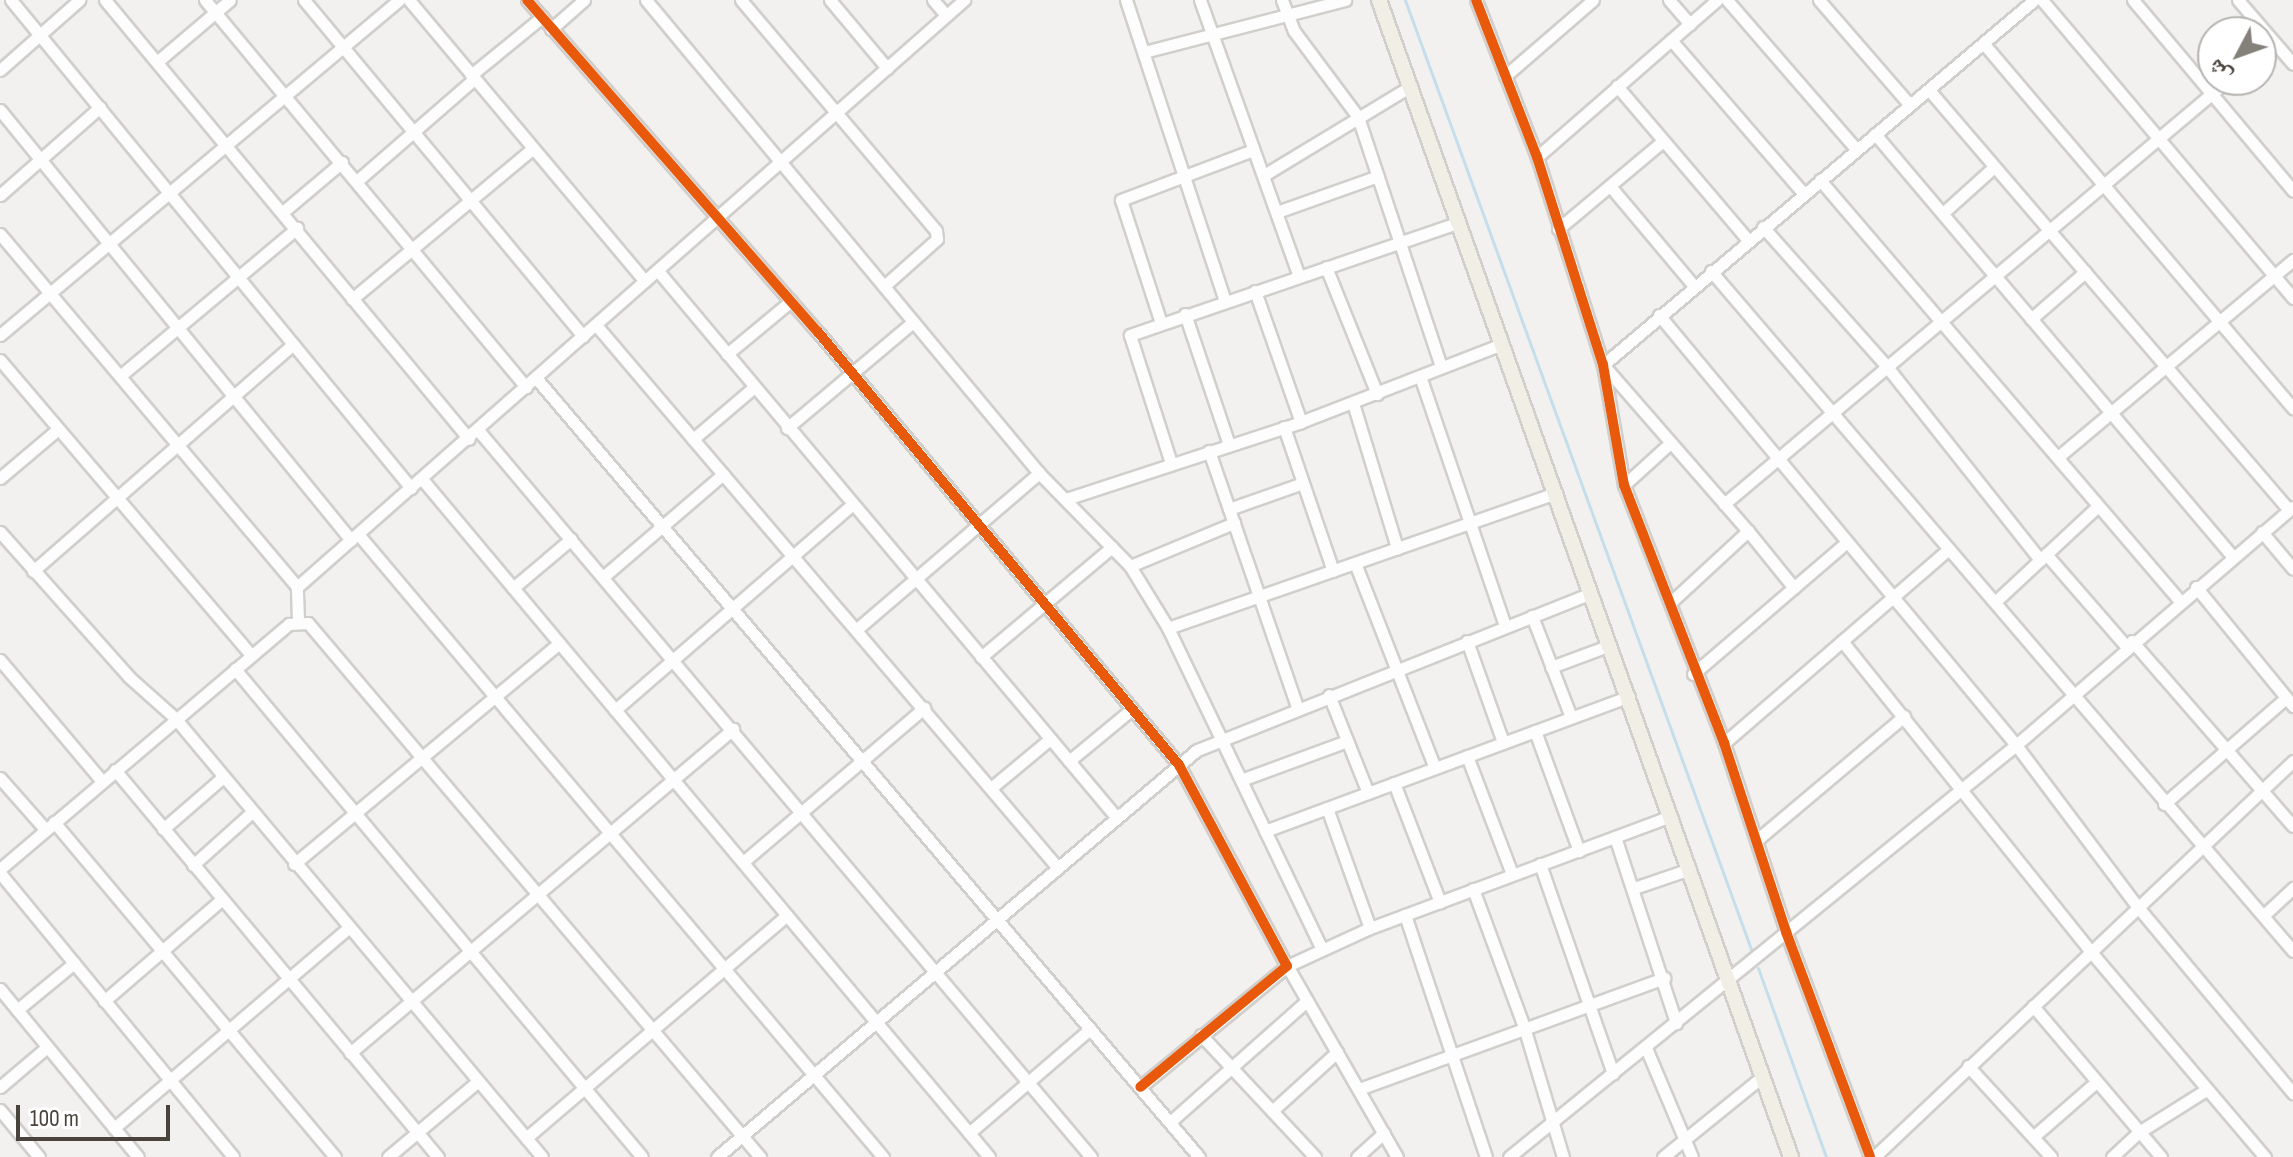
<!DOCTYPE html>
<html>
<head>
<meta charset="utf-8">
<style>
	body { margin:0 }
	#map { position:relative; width:2293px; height:1157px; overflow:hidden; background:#f3f1ef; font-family:"Sofia Sans Condensed","Noto Naskh Arabic",sans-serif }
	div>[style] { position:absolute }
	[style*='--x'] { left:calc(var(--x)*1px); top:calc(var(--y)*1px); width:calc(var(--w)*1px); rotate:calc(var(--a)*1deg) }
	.stream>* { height:3px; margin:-1.5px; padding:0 1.5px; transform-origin:1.5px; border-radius:1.5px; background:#c4deec }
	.roads { filter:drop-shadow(2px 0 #d1cfcc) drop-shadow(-2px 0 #d1cfcc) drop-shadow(0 2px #d1cfcc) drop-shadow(0 -2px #d1cfcc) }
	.minor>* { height:11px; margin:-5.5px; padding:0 5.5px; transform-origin:5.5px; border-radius:5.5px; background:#fdfdfd }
	.major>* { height:14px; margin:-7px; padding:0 7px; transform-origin:7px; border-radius:7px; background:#f1eee6 }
	.cycleway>* { height:10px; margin:-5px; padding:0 5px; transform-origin:5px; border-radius:5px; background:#e8590c }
	span { translate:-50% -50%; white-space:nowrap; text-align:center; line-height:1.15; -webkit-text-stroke:6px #fff; paint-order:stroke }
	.north { position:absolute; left:2197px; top:16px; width:80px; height:80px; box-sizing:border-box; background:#fff; border:2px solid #b6b4b1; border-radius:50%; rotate:229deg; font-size:22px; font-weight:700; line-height:32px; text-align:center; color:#49433b }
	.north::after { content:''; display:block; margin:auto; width:28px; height:36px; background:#84807a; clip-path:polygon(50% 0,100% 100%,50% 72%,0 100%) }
	.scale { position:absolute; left:16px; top:1105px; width:154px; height:36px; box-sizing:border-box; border:4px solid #49433b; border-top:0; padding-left:10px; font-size:24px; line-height:28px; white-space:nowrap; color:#49433b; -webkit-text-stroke:6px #fff; paint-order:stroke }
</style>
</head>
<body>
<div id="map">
	<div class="stream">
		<div style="--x:1405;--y:0;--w:1013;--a:69.97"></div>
		<div style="--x:1758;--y:968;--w:201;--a:70.2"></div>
	</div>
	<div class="roads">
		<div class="minor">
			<div style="--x:11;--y:0;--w:631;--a:50.66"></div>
			<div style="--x:105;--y:0;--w:570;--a:50.34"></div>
			<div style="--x:205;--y:0;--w:503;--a:50.33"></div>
			<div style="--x:304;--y:0;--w:437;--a:50.3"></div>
			<div style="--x:409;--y:0;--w:367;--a:50"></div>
			<div style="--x:527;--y:0;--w:441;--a:48.8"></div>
			<div style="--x:818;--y:332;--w:564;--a:50.18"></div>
			<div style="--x:1179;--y:765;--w:228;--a:61.8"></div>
			<div style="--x:1287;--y:966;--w:190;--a:140.5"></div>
			<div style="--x:646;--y:0;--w:615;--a:50.28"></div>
			<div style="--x:1039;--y:473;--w:130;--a:45.6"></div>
			<div style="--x:1130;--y:566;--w:73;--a:58.5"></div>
			<div style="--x:1168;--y:628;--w:355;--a:64.4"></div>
			<div style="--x:741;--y:0;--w:302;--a:49.8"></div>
			<div style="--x:936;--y:231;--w:8;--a:83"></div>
			<div style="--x:937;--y:239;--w:71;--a:138.4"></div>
			<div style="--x:830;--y:0;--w:89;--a:50"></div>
			<div style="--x:933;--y:0;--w:20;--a:49"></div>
			<div style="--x:1126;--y:0;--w:317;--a:71.8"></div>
			<div style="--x:1200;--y:0;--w:293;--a:70.3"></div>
			<div style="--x:1282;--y:0;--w:33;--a:69"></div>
			<div style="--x:1294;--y:31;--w:107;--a:53.3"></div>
			<div style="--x:1358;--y:117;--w:263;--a:71.6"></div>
			<div style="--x:1476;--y:0;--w:168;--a:68.8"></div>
			<div style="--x:1537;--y:157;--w:218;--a:72.4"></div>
			<div style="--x:1603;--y:365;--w:122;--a:80.1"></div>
			<div style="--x:1624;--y:485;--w:277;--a:68.8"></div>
			<div style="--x:1724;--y:743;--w:199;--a:71.8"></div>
			<div style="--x:1786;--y:932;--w:240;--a:69.5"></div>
			<div style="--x:1669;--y:0;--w:32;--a:49"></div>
			<div style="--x:1727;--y:0;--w:198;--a:49.1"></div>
			<div style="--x:1819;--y:0;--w:139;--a:49.1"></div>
			<div style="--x:2042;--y:0;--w:390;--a:49.9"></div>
			<div style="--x:2133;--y:0;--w:249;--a:50"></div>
			<div style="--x:2238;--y:0;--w:84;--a:49.3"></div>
			<div style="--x:551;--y:29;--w:44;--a:-41.3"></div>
			<div style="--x:1671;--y:40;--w:203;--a:49.2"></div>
			<div style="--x:1984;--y:44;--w:478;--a:49.7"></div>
			<div style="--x:1144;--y:52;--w:208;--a:-14.5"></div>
			<div style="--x:2261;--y:52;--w:16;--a:-40"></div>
			<div style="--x:158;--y:61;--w:94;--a:-40.3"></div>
			<div style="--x:0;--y:70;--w:106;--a:-41.5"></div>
			<div style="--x:471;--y:75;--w:92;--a:-39.2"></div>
			<div style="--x:1505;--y:76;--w:116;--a:-40.8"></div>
			<div style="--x:1617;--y:86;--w:202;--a:49.6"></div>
			<div style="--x:1929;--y:90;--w:553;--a:49.4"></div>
			<div style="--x:0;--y:110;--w:555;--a:50.78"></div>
			<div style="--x:1875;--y:134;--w:554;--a:49.76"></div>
			<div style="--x:1537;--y:157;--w:239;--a:-41.1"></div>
			<div style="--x:1264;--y:175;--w:172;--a:-31.2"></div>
			<div style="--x:358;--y:180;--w:154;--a:-41"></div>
			<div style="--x:1820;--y:180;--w:554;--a:49.47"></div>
			<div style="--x:1610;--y:186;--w:129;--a:50"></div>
			<div style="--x:0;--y:195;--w:133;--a:-41.3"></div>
			<div style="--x:284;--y:211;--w:76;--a:-40.2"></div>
			<div style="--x:1277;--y:212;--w:107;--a:-19.6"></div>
			<div style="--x:1944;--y:212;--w:67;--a:-42"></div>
			<div style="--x:1763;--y:227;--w:188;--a:48.4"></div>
			<div style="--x:1888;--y:368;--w:245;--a:51.6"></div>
			<div style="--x:1558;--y:229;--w:137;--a:-40"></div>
			<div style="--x:0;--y:234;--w:461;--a:49.9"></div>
			<div style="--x:1326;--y:267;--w:137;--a:68.1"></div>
			<div style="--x:658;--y:271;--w:714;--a:50"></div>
			<div style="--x:1711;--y:271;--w:895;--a:49.44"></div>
			<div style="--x:1255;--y:291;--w:139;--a:70.7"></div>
			<div style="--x:352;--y:299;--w:234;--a:-39.8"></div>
			<div style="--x:1185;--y:314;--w:138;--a:71.4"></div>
			<div style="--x:1659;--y:315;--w:559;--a:50.3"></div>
			<div style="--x:2016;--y:745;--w:201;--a:53.1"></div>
			<div style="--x:2137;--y:906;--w:244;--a:50.2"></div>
			<div style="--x:2031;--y:319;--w:72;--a:-41"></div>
			<div style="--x:1161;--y:323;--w:129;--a:-108"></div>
			<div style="--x:1121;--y:200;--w:141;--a:-20.7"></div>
			<div style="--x:596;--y:325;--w:713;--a:49.61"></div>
			<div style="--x:0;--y:335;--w:521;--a:-40.02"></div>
			<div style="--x:727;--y:354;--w:83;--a:-39.6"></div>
			<div style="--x:0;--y:360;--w:387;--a:49.6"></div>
			<div style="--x:120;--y:376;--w:231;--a:-39.9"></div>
			<div style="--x:1420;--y:376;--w:264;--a:71.2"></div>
			<div style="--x:536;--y:378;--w:1023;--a:49.6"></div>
			<div style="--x:1353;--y:403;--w:152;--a:73.1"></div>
			<div style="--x:1284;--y:427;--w:152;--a:71.2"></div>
			<div style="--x:787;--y:428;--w:165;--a:-40.1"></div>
			<div style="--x:478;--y:430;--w:951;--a:49.86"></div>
			<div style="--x:693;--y:439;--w:79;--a:-40.4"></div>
			<div style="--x:1209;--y:451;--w:271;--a:71"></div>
			<div style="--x:2058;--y:457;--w:307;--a:-40"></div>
			<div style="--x:1171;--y:463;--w:134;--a:-107.8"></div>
			<div style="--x:1130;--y:335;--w:347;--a:-18.9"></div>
			<div style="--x:0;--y:478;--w:76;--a:-40.2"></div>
			<div style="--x:422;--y:479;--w:884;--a:50.09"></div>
			<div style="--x:1624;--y:485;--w:61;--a:-42.3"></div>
			<div style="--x:1066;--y:499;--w:247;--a:-18.1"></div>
			<div style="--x:1301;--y:422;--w:216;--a:-21.2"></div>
			<div style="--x:1724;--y:504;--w:659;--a:-40.07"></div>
			<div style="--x:1229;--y:509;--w:78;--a:-19.4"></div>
			<div style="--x:1748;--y:531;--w:220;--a:-131.1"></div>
			<div style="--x:1603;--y:365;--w:565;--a:-40.26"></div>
			<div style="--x:0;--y:532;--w:194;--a:48.3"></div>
			<div style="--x:129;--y:677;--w:62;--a:41.7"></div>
			<div style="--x:175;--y:718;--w:572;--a:50.1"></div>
			<div style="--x:2262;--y:532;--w:48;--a:50"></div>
			<div style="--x:358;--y:534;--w:815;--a:49.88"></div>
			<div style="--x:2046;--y:554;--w:122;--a:49"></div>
			<div style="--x:1355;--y:563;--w:220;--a:68.7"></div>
			<div style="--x:1130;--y:566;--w:113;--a:-22.5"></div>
			<div style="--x:33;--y:571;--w:345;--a:-41.1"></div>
			<div style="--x:603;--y:577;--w:158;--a:-40.6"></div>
			<div style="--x:2196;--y:587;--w:154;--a:50.8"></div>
			<div style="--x:513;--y:588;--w:76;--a:-40.2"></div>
			<div style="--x:1996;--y:601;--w:139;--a:-43"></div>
			<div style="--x:1671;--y:602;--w:105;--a:-42.7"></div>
			<div style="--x:1748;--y:531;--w:73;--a:51.1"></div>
			<div style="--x:1532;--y:616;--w:108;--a:68.9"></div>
			<div style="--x:298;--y:620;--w:33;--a:-92"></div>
			<div style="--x:297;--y:587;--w:889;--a:-41.35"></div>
			<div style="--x:1168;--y:628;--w:411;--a:-19.2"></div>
			<div style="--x:857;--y:629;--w:240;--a:-40.6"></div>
			<div style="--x:1467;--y:641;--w:107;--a:70.4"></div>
			<div style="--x:1842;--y:641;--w:398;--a:51.3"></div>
			<div style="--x:2091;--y:952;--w:269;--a:49.7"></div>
			<div style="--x:2132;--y:641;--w:245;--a:49"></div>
			<div style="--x:981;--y:657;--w:171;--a:-40"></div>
			<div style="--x:0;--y:660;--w:158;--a:49.9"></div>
			<div style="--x:1551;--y:667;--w:63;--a:-20.4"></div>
			<div style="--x:235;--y:669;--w:635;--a:50.17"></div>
			<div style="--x:1693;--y:674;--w:201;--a:-40.6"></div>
			<div style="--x:1329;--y:695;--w:105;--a:68.3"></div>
			<div style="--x:615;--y:710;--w:313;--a:-40.9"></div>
			<div style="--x:1535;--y:731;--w:128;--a:69.9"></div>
			<div style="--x:1724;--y:743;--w:297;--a:-40.8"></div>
			<div style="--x:1467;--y:756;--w:126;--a:69.1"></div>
			<div style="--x:1069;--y:761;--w:82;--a:-39.5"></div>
			<div style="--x:115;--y:770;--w:504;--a:50.15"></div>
			<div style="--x:0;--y:778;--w:68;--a:48.6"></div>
			<div style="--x:1241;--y:780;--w:113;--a:-20.2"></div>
			<div style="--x:1394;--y:783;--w:128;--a:68.9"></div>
			<div style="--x:991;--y:788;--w:77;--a:-39.7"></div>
			<div style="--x:2164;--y:804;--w:162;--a:-41"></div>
			<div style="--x:1327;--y:808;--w:127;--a:70.3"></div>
			<div style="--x:54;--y:822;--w:437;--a:50"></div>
			<div style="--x:163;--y:829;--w:79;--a:-40.9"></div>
			<div style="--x:1265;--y:831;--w:388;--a:-20.3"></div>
			<div style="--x:1615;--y:837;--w:196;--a:71.8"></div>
			<div style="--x:1758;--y:839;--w:191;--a:-40.1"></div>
			<div style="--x:743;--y:862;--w:238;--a:-40.4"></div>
			<div style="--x:294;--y:864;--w:345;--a:-39.8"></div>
			<div style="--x:1540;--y:864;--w:222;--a:70.8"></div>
			<div style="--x:193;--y:865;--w:79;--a:-41.9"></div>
			<div style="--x:0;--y:869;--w:379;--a:-40.3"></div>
			<div style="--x:289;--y:624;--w:19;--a:-3"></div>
			<div style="--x:308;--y:623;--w:700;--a:49.75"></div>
			<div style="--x:0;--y:873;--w:367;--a:50.6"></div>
			<div style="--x:1634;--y:888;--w:59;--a:-18.7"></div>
			<div style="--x:1473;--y:889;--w:147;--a:69.7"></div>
			<div style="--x:1524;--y:1027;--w:136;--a:73.3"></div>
			<div style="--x:1405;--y:915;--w:255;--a:71.5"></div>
			<div style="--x:2264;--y:915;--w:40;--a:-43"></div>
			<div style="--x:0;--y:989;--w:217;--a:50.6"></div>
			<div style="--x:104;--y:1001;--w:155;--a:-40.8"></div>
			<div style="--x:2033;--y:1006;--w:198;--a:49.7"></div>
			<div style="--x:17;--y:1010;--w:74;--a:-39.5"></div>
			<div style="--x:1201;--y:1035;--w:167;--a:46.9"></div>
			<div style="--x:1646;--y:1048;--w:118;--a:67.1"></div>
			<div style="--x:350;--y:1053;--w:502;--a:-40.23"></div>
			<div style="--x:1968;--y:1066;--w:123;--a:47.6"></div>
			<div style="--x:0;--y:1087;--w:62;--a:-40.4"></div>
			<div style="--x:1359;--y:1089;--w:325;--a:-20"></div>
			<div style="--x:0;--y:1110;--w:61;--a:50.3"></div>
			<div style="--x:1272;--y:1111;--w:88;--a:-42.2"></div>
			<div style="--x:1170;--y:1122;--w:183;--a:-41.5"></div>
			<div style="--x:114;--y:1128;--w:308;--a:-40.5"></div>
			<div style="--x:969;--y:1133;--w:160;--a:-40.7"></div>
			<div style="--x:2033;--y:1137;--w:84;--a:-41.1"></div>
			<div style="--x:526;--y:1138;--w:342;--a:-40.5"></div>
			<div style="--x:388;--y:1157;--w:116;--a:-40.1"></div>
			<div style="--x:717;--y:1157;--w:629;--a:-40.3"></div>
			<div style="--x:1197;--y:750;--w:424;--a:-21.7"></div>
			<div style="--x:1357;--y:1157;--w:36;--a:-42"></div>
			<div style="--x:1397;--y:1157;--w:220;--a:-119.9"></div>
			<div style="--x:1287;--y:966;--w:91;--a:-24.6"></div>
			<div style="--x:1370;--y:928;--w:321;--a:-20.4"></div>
			<div style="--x:1509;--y:1157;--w:653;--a:-39.1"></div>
			<div style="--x:2016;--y:745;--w:365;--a:-40.7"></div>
			<div style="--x:1663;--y:1157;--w:129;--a:-39"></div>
			<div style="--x:1874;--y:1157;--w:577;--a:-43.38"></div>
			<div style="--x:2112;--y:1157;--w:37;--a:-43"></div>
			<div style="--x:2139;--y:1132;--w:79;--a:-32.1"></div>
		</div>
		<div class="major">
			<div style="--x:1379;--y:0;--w:1228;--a:70.4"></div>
		</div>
	</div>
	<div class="cycleway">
		<div style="--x:527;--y:0;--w:441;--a:48.8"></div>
		<div style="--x:818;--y:332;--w:564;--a:50.18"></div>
		<div style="--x:1179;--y:765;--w:228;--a:61.8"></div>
		<div style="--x:1287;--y:966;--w:190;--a:140.5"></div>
		<div style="--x:1476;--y:0;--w:168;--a:68.8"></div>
		<div style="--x:1537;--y:157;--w:218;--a:72.4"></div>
		<div style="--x:1603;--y:365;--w:122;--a:80.1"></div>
		<div style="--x:1624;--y:485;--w:277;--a:68.8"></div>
		<div style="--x:1724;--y:743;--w:199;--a:71.8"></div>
		<div style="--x:1786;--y:932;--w:240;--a:69.5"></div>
	</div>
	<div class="north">ش</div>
	<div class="scale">100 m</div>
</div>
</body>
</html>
